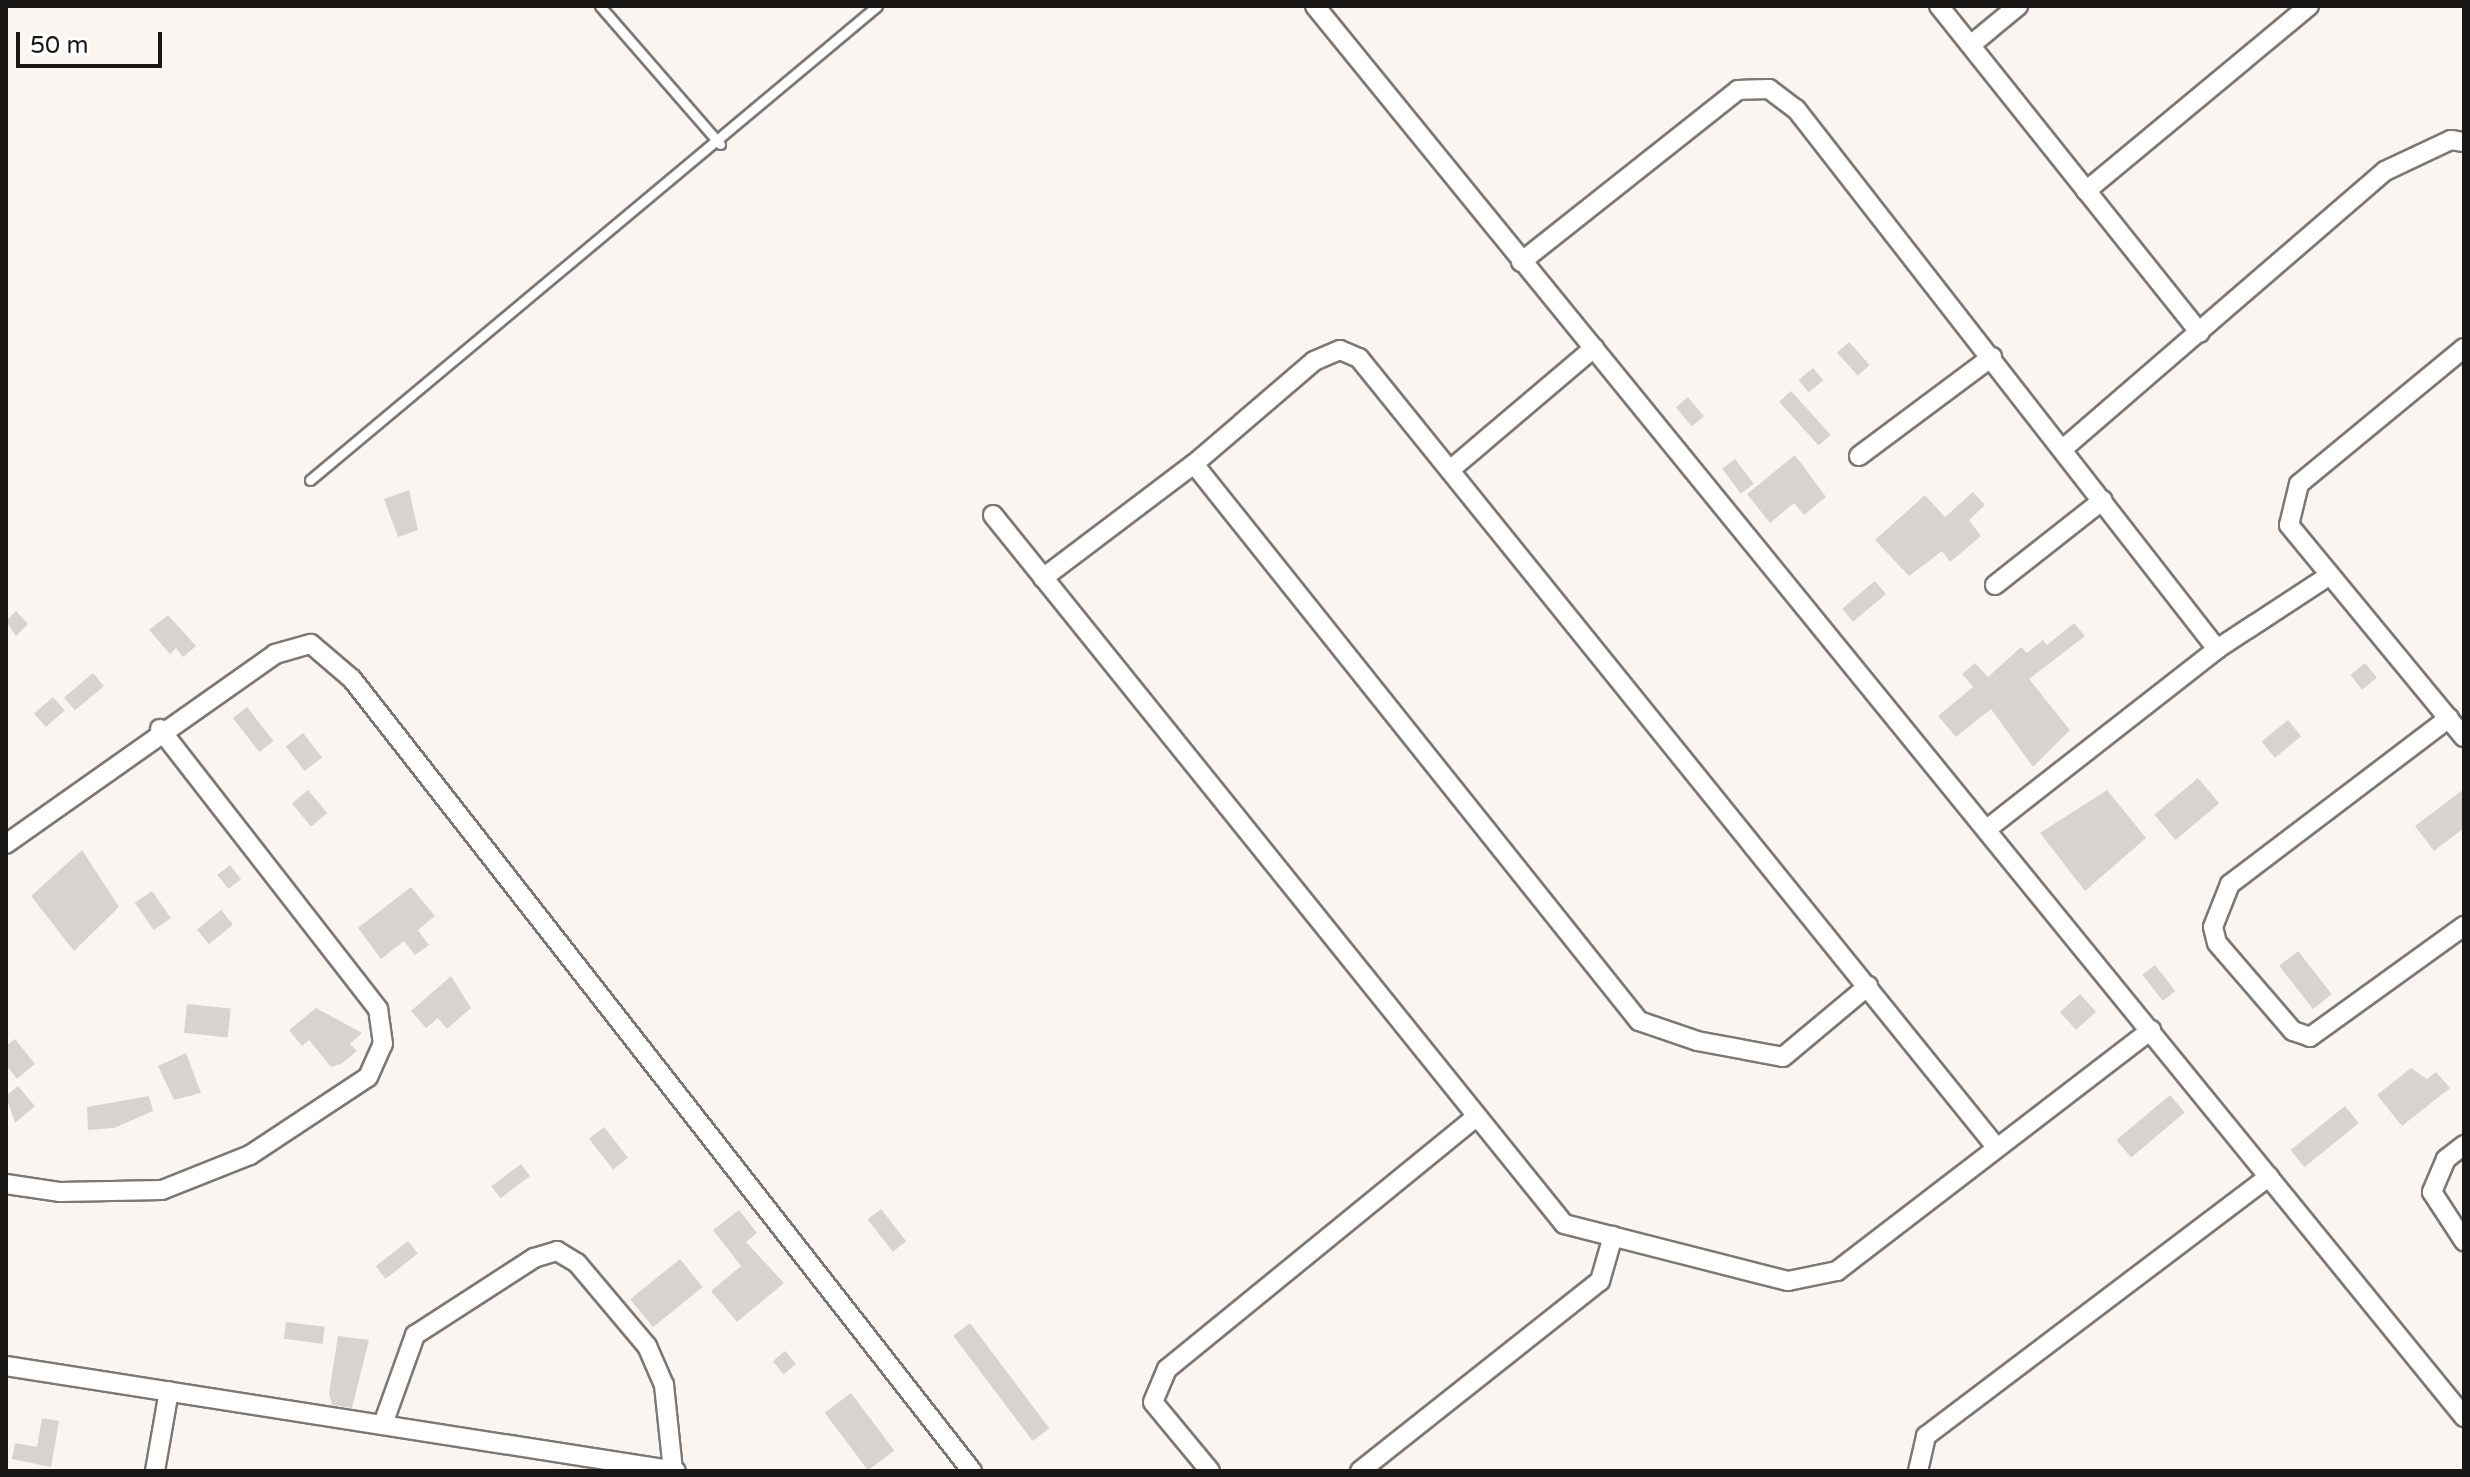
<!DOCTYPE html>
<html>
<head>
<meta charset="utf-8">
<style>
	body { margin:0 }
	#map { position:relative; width:2470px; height:1477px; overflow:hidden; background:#fbf5f2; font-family:"Varela Round",sans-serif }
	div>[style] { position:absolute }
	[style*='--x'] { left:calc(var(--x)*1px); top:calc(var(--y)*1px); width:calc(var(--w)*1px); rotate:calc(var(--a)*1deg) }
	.building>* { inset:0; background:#d9d3d0; transform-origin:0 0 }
	.roads { filter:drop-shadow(2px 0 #7d7875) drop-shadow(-2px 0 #7d7875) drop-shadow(0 2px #7d7875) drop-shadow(0 -2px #7d7875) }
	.lane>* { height:9px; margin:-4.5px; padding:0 4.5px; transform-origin:4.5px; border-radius:4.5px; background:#fff }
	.street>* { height:18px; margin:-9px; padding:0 9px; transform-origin:9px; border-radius:9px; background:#fff }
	span { translate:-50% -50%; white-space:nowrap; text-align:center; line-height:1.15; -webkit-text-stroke:7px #fff; paint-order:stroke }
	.frame { position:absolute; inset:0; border:8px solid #191616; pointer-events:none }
	.scale { position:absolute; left:16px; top:32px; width:146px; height:36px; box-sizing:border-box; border:4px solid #191616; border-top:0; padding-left:10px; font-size:24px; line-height:28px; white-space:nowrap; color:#191616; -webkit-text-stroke:6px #fff; paint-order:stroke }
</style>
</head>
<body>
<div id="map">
	<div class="building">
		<div style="left:1849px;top:342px;width:31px;height:16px;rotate:48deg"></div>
		<div style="left:1813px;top:368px;width:16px;height:19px;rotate:50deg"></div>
		<div style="left:1791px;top:391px;width:59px;height:16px;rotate:48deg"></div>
		<div style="left:1688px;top:397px;width:25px;height:16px;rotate:50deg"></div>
		<div style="clip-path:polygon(1795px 455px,1826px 497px,1804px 515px,1794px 503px,1770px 523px,1747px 494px)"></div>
		<div style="left:1735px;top:459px;width:31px;height:16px;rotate:53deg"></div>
		<div style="clip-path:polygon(409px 490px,418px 530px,398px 537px,384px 499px)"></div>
		<div style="clip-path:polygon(1973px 492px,1985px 505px,1969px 520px,1981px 536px,1950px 562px,1942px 551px,1909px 576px,1875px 540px,1925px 495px,1945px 517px)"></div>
		<div style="left:1875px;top:581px;width:17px;height:43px;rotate:50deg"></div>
		<div style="clip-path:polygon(16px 611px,28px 624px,16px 636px,6px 621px)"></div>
		<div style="clip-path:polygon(168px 615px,196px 646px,183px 657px,176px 648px,170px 654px,149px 630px)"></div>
		<div style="clip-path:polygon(2074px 623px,2085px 636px,2029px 679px,2070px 730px,2033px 767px,1991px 709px,1956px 737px,1938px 716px,1973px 687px,1962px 674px,1975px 663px,1988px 677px,2021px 647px,2027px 653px,2043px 640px,2047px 645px)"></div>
		<div style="left:2365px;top:663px;width:19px;height:19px;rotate:51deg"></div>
		<div style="left:93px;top:673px;width:17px;height:38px;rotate:50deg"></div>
		<div style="left:53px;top:697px;width:18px;height:25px;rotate:49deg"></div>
		<div style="left:247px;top:707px;width:43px;height:18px;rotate:52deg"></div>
		<div style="left:2288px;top:720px;width:21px;height:34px;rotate:51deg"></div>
		<div style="left:303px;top:733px;width:31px;height:22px;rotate:52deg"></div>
		<div style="left:2198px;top:778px;width:33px;height:57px;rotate:50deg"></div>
		<div style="clip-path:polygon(2464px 789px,2464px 828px,2434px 851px,2415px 826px)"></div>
		<div style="left:308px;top:790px;width:30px;height:21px;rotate:50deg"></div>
		<div style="clip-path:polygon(2107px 790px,2146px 838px,2085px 891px,2040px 833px)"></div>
		<div style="clip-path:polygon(82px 850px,119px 907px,74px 951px,31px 896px)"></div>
		<div style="left:230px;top:865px;width:18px;height:16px;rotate:52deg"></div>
		<div style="clip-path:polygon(411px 887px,435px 916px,418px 930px,429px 945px,415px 955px,404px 941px,381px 959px,358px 928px)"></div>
		<div style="left:152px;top:891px;width:33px;height:21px;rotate:55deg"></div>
		<div style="left:221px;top:910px;width:19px;height:31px;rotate:51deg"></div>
		<div style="left:2298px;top:951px;width:55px;height:24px;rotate:52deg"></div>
		<div style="left:2155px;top:965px;width:33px;height:16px;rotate:52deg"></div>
		<div style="clip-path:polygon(451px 976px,471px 1008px,447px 1029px,438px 1018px,426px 1028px,411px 1011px)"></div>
		<div style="left:2080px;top:994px;width:24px;height:27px;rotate:48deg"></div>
		<div style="left:187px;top:1004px;width:44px;height:29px;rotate:6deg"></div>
		<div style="clip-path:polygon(316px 1008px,362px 1033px,350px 1044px,357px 1051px,341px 1064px,331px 1067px,309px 1040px,302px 1046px,289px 1030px)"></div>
		<div style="clip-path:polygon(15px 1039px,35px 1064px,17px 1079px,6px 1065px,6px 1046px)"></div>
		<div style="clip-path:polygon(186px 1053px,201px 1093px,174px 1100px,158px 1066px)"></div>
		<div style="clip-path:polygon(2411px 1068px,2427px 1079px,2436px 1072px,2450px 1088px,2402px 1126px,2377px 1095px)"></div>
		<div style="clip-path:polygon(18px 1086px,35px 1106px,15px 1123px,6px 1096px)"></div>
		<div style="left:2170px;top:1095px;width:23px;height:70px;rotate:50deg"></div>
		<div style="clip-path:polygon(149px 1096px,153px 1111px,114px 1128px,88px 1130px,87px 1107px)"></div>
		<div style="left:2345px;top:1106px;width:22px;height:70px;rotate:51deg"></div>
		<div style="left:604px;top:1127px;width:39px;height:19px;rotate:52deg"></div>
		<div style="left:521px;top:1164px;width:15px;height:37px;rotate:53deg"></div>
		<div style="left:881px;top:1209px;width:41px;height:17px;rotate:52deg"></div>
		<div style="clip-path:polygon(739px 1210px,757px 1233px,746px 1242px,784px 1283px,737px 1322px,711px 1291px,741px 1266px,713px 1230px)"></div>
		<div style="left:408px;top:1241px;width:16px;height:41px;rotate:52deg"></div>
		<div style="left:680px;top:1259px;width:36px;height:64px;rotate:51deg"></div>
		<div style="left:286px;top:1322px;width:39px;height:17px;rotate:7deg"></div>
		<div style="left:970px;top:1323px;width:132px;height:21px;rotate:53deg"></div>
		<div style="clip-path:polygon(338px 1336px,369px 1340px,352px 1408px,332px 1405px,329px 1393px)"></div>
		<div style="left:785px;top:1351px;width:17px;height:16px;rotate:50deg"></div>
		<div style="left:851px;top:1393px;width:72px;height:33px;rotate:53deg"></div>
		<div style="clip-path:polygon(42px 1418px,59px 1421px,51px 1467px,12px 1459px,15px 1443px,37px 1447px)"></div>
	</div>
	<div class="roads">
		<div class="lane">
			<div style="--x:600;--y:6;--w:183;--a:49"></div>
			<div style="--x:310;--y:480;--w:739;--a:-39.89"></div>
		</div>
		<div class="street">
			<div style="--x:1315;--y:6;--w:1820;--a:50.84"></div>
			<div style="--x:1939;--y:6;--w:418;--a:51.4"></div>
			<div style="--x:1972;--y:44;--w:60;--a:-39.6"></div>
			<div style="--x:2086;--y:191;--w:290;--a:-39.7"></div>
			<div style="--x:1521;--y:262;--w:277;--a:-38.4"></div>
			<div style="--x:1738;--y:90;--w:31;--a:-2"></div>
			<div style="--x:1769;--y:89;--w:34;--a:37"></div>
			<div style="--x:1796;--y:109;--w:685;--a:52.06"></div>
			<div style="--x:2464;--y:348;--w:214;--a:140.5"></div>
			<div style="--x:2299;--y:484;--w:42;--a:103.7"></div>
			<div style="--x:2289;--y:525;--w:275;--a:50.5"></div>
			<div style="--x:2064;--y:448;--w:424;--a:-40.8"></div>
			<div style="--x:2385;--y:171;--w:73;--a:-25.2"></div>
			<div style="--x:2451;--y:140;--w:13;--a:9"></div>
			<div style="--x:1859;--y:456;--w:166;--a:-36.7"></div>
			<div style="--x:1194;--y:464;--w:713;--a:51.38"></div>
			<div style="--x:1639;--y:1021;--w:61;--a:19"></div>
			<div style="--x:1697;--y:1041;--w:87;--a:10.5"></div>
			<div style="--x:1783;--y:1057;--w:111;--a:-39.9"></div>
			<div style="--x:1450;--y:470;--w:189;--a:-40.3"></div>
			<div style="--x:993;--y:515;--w:910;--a:51.15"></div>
			<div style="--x:1564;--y:1224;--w:231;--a:14.3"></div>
			<div style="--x:1788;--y:1281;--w:50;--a:-11.5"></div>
			<div style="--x:1837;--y:1271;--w:396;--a:-37.5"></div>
			<div style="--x:1043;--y:578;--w:189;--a:-37.1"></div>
			<div style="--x:1194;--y:464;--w:158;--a:-40.6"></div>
			<div style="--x:1314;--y:361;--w:28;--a:-23"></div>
			<div style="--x:1340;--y:350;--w:21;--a:23"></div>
			<div style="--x:1359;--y:358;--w:1015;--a:51.08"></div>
			<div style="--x:1995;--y:585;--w:137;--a:-38.2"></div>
			<div style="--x:2449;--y:718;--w:275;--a:142.8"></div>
			<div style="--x:2230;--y:884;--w:46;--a:111.6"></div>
			<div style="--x:2213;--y:927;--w:16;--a:76"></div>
			<div style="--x:2217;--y:943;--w:116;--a:49.2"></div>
			<div style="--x:2293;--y:1031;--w:18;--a:19"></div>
			<div style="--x:2310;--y:1037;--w:190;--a:-35.8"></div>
			<div style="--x:1987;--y:829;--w:292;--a:-38"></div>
			<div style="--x:2217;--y:649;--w:131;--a:-33.2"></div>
			<div style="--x:6;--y:844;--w:329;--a:-35.2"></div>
			<div style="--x:275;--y:654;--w:37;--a:-16"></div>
			<div style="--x:311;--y:644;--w:54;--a:40.5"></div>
			<div style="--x:352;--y:679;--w:1006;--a:51.95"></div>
			<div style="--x:2464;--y:1145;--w:23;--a:142"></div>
			<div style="--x:2446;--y:1159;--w:36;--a:113"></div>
			<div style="--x:2432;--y:1192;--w:59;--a:56.9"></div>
			<div style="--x:6;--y:1184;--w:55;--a:8.4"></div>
			<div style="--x:60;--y:1192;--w:102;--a:-1.1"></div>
			<div style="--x:162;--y:1190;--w:95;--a:-21.7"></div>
			<div style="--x:250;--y:1155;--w:141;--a:-33.5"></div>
			<div style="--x:368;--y:1077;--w:36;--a:-66"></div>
			<div style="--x:383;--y:1044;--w:35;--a:-98"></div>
			<div style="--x:378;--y:1009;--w:355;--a:-127.9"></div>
			<div style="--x:6;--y:1366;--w:678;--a:8.91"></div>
			<div style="--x:383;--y:1424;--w:95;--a:-70.2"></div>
			<div style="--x:415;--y:1335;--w:142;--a:-32.9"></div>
			<div style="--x:534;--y:1258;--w:24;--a:-17"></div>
			<div style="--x:557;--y:1251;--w:23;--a:31"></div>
			<div style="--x:577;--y:1263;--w:109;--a:49.9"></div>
			<div style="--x:647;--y:1346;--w:43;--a:66.4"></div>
			<div style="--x:664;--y:1385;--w:85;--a:84"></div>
			<div style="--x:155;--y:1471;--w:81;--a:-80.1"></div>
			<div style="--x:1210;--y:1471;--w:89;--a:-129.6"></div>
			<div style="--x:1153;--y:1402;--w:36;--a:-67"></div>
			<div style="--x:1167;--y:1369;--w:400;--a:-39.2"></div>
			<div style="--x:1360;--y:1471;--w:306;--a:-38.4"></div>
			<div style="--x:1600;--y:1281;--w:47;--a:-73.9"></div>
			<div style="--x:1918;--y:1471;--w:36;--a:-77"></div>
			<div style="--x:1926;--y:1436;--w:430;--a:-37.1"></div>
		</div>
	</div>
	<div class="frame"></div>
	<div class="scale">50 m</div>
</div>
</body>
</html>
